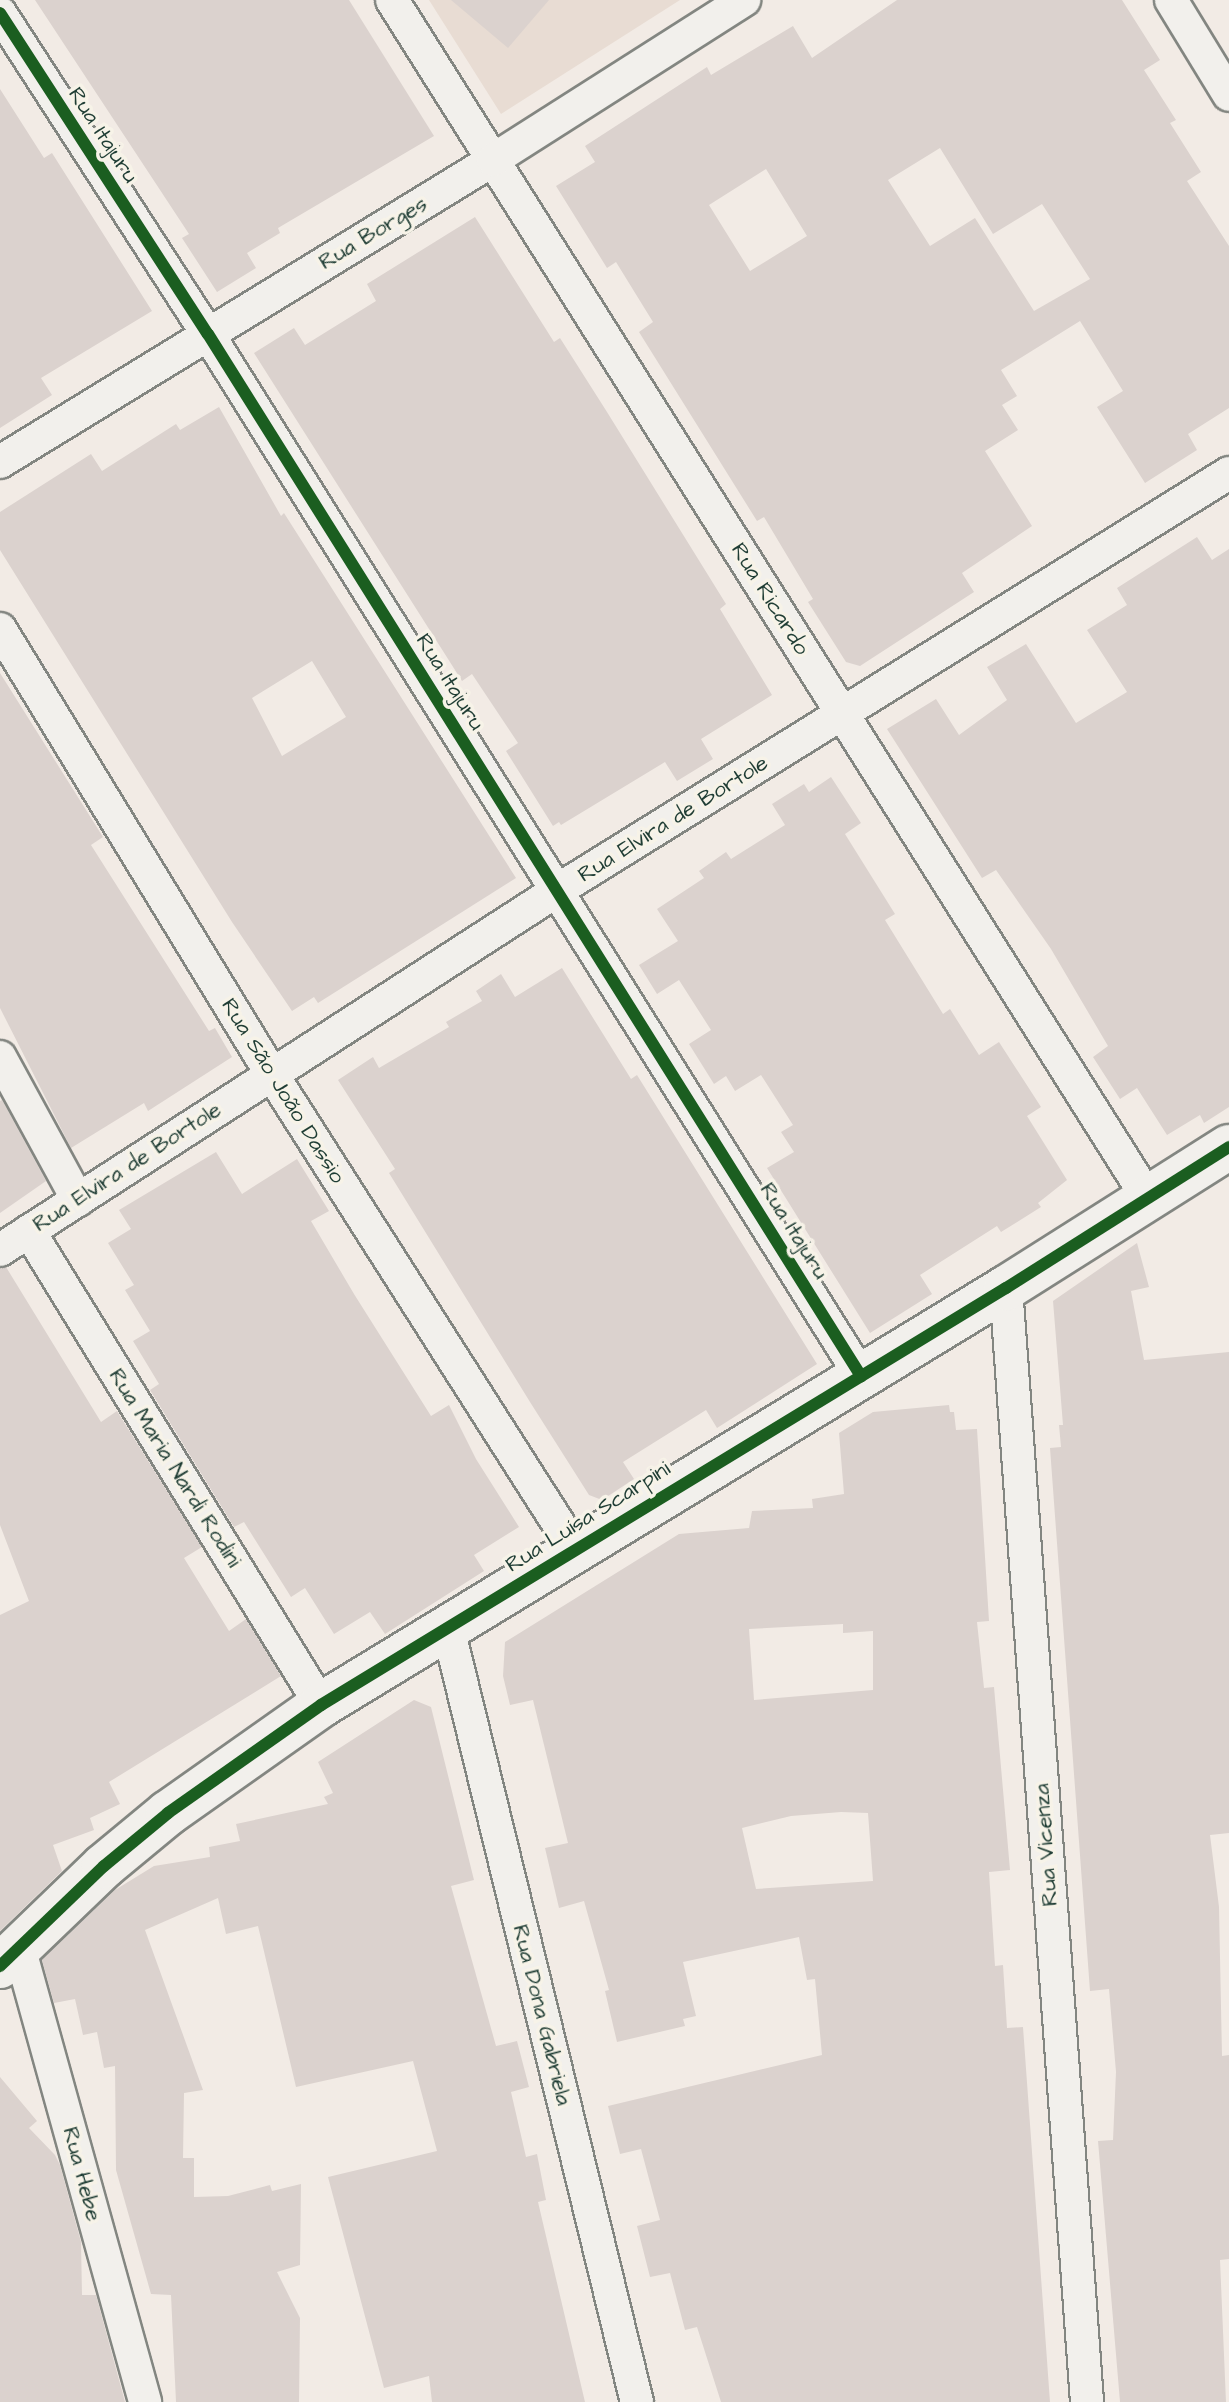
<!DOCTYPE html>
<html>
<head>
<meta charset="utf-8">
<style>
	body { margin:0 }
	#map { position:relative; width:1229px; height:2402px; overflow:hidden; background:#f2ebe5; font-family:"Architects Daughter",sans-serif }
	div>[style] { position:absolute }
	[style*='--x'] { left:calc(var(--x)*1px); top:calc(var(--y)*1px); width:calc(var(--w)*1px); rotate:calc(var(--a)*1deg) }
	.built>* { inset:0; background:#e8dcd3 }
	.building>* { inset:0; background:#dbd2ce }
	.roads { filter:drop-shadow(2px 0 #838681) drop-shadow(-2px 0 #838681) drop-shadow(0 2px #838681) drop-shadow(0 -2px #838681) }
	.street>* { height:32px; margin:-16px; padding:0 16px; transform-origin:16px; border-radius:16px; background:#f2f0ec }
	.secondary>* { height:44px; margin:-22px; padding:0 22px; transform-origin:22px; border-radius:22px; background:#f2f0ec }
	.cycleway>* { height:12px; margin:-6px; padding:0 6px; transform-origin:6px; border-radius:6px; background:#1b5e20 }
	span { translate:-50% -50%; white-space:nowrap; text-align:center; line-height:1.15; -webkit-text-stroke:7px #f7f3e8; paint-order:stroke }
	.street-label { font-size:22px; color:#1f3d34 }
</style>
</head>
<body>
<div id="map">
	<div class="built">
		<div style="clip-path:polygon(429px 0,680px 0,501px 114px)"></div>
	</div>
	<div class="building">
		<div style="clip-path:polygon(35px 0,349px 0,434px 136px,278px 228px,280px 233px,247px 253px,256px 268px,217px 292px,182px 238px,189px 234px)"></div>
		<div style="clip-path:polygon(451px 0,549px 0,508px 48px)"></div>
		<div style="clip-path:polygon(evenodd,897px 0,1122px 0,1160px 60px,1144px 70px,1176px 120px,1170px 123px,1201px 172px,1187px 181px,1229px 246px,1229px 408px,1188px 434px,1197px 450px,1145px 483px,1097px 407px,1123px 391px,1080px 321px,1001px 370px,1017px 396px,1002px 405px,1018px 430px,985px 451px,1032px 526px,962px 573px,974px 592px,860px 666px,846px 662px,808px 602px,813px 599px,764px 517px,757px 521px,639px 332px,653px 322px,616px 262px,607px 268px,556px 186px,595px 162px,585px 146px,707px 67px,711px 75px,793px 26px,812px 58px,897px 0,940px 148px,993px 234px,1042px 204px,1090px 279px,1034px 311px,975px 218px,930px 246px,888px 180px,940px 148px,897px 0,766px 169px,807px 236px,750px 271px,709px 205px,766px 169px)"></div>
		<div style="clip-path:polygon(0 89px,44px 158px,52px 153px,152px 311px,41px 378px,52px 395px,0 428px)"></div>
		<div style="clip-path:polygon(475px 217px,554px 342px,560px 338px,607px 412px,726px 604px,720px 609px,772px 695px,701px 739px,713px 759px,677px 781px,665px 762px,561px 825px,559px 822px,553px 826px,506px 751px,518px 743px,472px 674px,462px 681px,254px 353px,294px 328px,305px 345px,376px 301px,367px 284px)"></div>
		<div style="clip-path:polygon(evenodd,219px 407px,281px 516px,284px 513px,516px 878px,318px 1003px,314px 997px,292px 1011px,232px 922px,0 550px,0 512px,91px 454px,102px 471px,176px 424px,180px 430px,219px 407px,312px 661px,346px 717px,282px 756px,252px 698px,312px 661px)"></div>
		<div style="clip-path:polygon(1197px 537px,1212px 560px,1229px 549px,1229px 1107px,1204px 1123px,1200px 1115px,1167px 1135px,1137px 1088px,1120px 1099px,1093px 1057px,1108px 1046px,1051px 949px,996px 870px,982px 878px,887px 729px,936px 699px,959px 735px,1007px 700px,987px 667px,1026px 644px,1076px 723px,1127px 692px,1087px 630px,1127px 605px,1117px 588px)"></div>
		<div style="clip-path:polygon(0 673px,103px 837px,91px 845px,209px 1031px,215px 1028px,232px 1057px,148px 1111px,144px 1103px,71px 1148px,0 1008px)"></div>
		<div style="clip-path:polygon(831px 777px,861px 823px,845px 834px,895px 914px,885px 920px,943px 1014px,950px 1009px,979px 1055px,999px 1042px,1041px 1107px,1027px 1116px,1067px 1180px,1038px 1203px,1041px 1207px,1001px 1232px,997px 1226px,920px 1275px,932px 1294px,870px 1333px,767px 1168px,794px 1152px,781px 1132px,793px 1125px,761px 1075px,735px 1091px,726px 1076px,714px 1084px,689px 1044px,711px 1030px,679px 980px,657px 994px,639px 965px,678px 941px,657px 909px,704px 878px,699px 871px,726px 852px,731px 859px,785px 825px,772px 804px,804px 784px,809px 792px)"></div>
		<div style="clip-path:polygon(562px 968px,631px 1079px,637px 1075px,817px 1364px,717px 1428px,706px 1410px,623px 1462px,634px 1479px,602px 1500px,589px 1495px,530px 1402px,389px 1173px,395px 1169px,338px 1080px,373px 1057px,379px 1068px,449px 1027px,446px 1022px,482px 1001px,476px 991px,501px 974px,515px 997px)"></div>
		<div style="clip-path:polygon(2px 1100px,46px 1181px,0 1213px,0 1101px)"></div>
		<div style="clip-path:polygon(216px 1152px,242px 1194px,297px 1159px,329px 1211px,311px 1221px,354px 1294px,431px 1416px,449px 1405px,476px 1459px,519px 1527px,474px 1555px,484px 1571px,385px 1634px,370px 1612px,334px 1634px,305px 1588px,291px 1597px,244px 1522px,234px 1527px,150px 1390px,159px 1384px,133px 1341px,150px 1331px,125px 1290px,134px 1285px,108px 1243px,131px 1229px,119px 1210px)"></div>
		<div style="clip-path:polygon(1137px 1243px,1149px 1287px,1131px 1291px,1144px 1360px,1229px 1352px,1229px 1833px,1210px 1835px,1219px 1907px,1222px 2056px,1229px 2055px,1229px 2259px,1220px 2260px,1226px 2402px,1120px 2402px,1098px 2141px,1113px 2140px,1116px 2072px,1109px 1989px,1090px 1991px,1050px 1448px,1061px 1447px,1059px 1425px,1063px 1425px,1053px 1301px)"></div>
		<div style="clip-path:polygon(6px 1267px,101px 1422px,117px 1411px,202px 1547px,184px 1558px,229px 1631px,246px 1619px,281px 1676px,109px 1782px,120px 1804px,90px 1818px,94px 1830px,53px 1845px,62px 1871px,0 1931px,0 1615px,29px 1601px,0 1525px,0 1269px)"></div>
		<div style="clip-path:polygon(evenodd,949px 1405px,950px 1412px,954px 1412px,956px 1430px,977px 1429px,989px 1621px,977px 1622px,984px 1688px,994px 1687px,1010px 1870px,989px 1872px,995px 1966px,1003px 1965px,1007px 2028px,1023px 2027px,1050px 2402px,721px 2402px,697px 2327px,685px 2330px,670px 2273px,650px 2277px,637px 2226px,660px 2220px,641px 2149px,620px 2154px,608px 2106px,822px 2055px,815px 1979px,807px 1980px,799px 1937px,683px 1962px,696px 2016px,683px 2019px,685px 2026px,617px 2042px,605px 1991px,609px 1990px,584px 1901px,559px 1908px,545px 1848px,568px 1843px,533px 1700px,510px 1705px,503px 1676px,505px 1642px,679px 1534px,749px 1528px,752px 1511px,813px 1508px,812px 1499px,844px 1494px,839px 1433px,873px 1412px,949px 1405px,843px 1624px,843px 1633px,873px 1631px,873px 1690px,754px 1700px,749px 1629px,843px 1624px,949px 1405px,841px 1812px,868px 1813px,873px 1881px,756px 1889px,742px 1828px,791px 1816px,841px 1812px)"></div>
		<div style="clip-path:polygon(414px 1700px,431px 1707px,474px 1880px,451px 1886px,496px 2046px,517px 2041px,529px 2087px,511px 2092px,526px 2157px,537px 2154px,546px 2200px,538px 2202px,585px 2402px,432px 2402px,429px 2376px,384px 2388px,328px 2177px,437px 2151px,413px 2061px,296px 2087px,258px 1926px,226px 1934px,218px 1898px,145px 1930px,203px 2090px,184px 2093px,183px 2158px,194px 2158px,194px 2197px,228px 2196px,270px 2185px,272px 2191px,301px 2184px,300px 2265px,277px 2272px,300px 2318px,299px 2402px,176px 2402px,171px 2295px,151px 2294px,116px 2170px,115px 2066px,104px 2068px,97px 2032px,83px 2035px,75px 1999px,54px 2003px,42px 1960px,115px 1890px,154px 1866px,210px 1857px,209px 1847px,240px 1841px,236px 1824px,328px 1804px,324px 1797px,333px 1793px,318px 1762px)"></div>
		<div style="clip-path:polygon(0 2077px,37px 2121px,29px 2128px,55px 2155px,60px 2165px,81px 2242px,82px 2295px,96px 2295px,125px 2402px,0 2402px)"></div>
	</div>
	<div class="roads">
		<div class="street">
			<div style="--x:392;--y:0;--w:1417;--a:57.75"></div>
			<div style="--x:1171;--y:0;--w:111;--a:58.6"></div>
			<div style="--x:0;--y:13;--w:382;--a:57.1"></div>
			<div style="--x:208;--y:334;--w:1230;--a:57.93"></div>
			<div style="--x:0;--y:462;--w:578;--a:-31.49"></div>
			<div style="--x:493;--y:160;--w:298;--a:-32.5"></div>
			<div style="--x:0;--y:629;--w:520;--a:58.6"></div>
			<div style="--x:271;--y:1073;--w:563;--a:57.47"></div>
			<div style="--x:0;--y:1057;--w:163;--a:61.4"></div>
			<div style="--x:29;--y:1231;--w:557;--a:58.37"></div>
			<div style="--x:0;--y:1250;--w:664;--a:-32.83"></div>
			<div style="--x:558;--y:890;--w:790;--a:-31.86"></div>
			<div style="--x:1006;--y:1288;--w:1117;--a:85.84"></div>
			<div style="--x:448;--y:1628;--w:797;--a:76.28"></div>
			<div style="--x:19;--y:1947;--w:472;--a:74.5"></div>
		</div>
		<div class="secondary">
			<div style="--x:0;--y:1966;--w:144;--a:-43.9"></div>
			<div style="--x:104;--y:1866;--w:83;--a:-39.6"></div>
			<div style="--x:168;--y:1813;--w:187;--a:-35.2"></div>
			<div style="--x:321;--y:1705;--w:802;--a:-31.33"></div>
			<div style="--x:1006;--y:1288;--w:264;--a:-32.3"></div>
		</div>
	</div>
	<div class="cycleway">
		<div style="--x:0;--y:13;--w:382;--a:57.1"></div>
		<div style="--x:208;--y:334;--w:1230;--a:57.93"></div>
		<div style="--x:0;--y:1966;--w:144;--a:-43.9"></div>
		<div style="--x:104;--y:1866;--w:83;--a:-39.6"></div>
		<div style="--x:168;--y:1813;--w:187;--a:-35.2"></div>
		<div style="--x:321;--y:1705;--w:802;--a:-31.33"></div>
		<div style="--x:1006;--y:1288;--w:264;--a:-32.3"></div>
	</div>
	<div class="street-label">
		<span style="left:103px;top:135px;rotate:57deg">Rua Itajuru</span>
		<span style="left:373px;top:233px;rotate:-31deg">Rua Borges</span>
		<span style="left:770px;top:599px;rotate:58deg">Rua Ricardo</span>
		<span style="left:450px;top:682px;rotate:58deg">Rua Itajuru</span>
		<span style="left:673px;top:819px;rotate:-32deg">Rua Elvira de Bortole</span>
		<span style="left:283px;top:1091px;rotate:58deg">Rua São João Dassio</span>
		<span style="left:127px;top:1167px;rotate:-33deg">Rua Elvira de Bortole</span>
		<span style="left:794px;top:1231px;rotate:58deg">Rua Itajuru</span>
		<span style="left:175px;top:1468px;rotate:58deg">Rua Maria Nardi Rodini</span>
		<span style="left:588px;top:1517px;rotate:-32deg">Rua Luísa Scarpini</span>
		<span style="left:1046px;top:1845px;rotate:-94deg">Rua Vicenza</span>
		<span style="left:542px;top:2015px;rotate:76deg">Rua Dona Gabriela</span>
		<span style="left:82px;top:2174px;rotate:75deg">Rua Hebe</span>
	</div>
</div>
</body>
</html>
